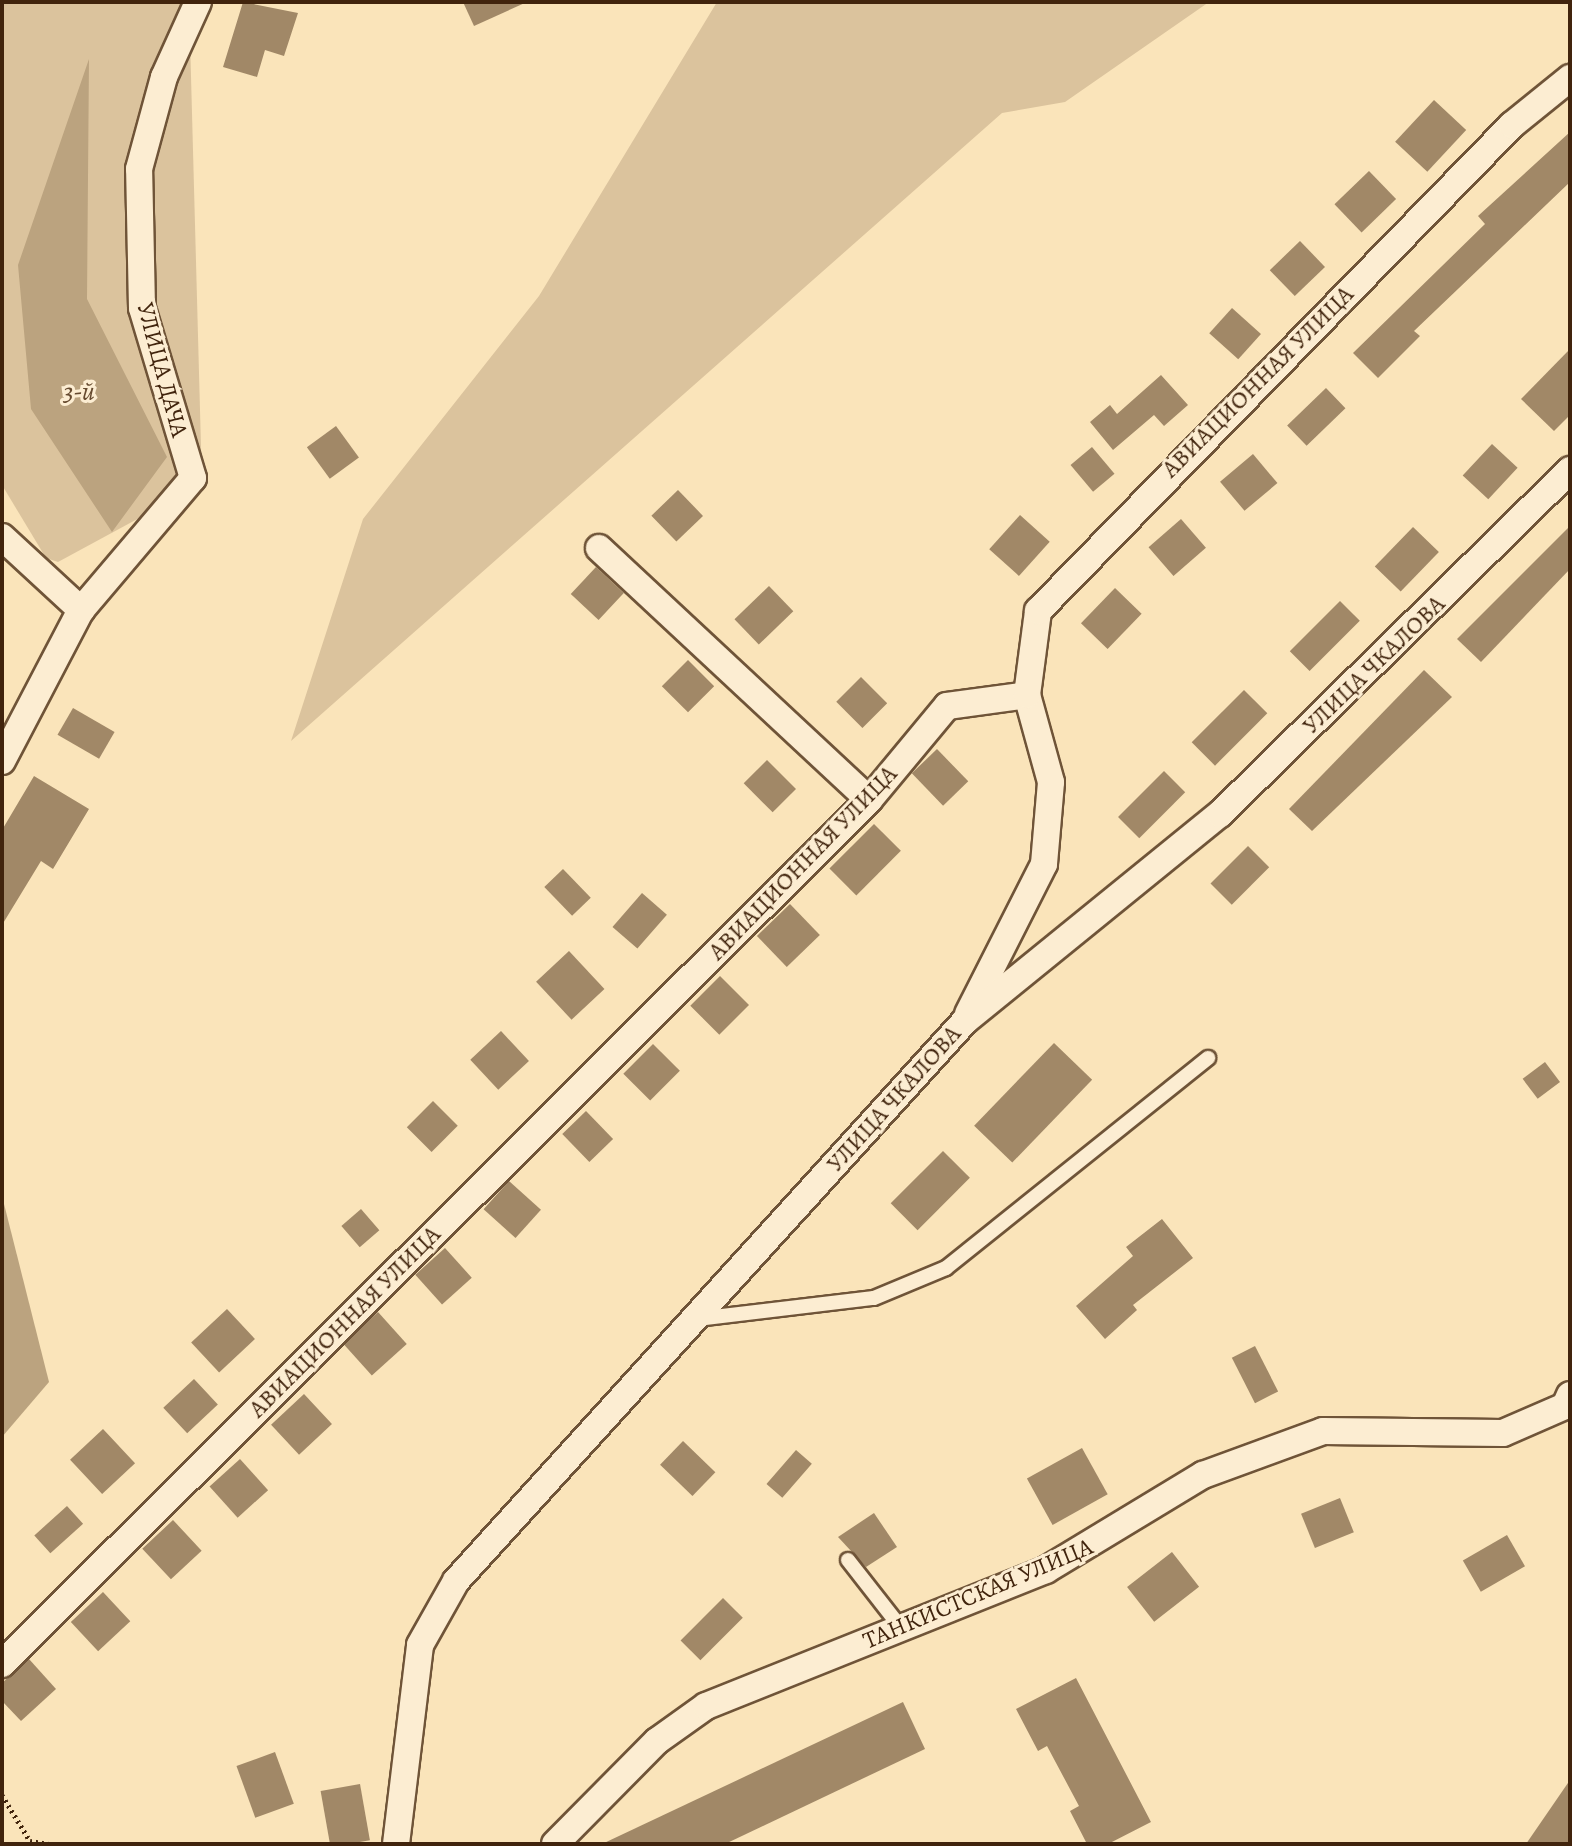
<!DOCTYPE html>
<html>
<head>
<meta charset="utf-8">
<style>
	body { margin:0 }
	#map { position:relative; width:1572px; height:1846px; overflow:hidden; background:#fae4ba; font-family:Alegreya,serif }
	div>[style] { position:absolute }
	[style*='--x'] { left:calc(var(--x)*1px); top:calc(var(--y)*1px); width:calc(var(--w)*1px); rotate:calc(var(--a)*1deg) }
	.green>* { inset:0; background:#dbc39d }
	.water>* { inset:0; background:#bba37f }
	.building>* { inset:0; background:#a18867; transform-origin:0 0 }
	.path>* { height:5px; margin-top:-2.5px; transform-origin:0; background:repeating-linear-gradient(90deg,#41240d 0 2px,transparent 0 6px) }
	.roads { filter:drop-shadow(2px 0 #6f5438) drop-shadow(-2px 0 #6f5438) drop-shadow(0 2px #6f5438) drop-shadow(0 -2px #6f5438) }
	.lane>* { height:14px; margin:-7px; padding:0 7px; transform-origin:7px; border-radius:7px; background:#fcedd2 }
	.street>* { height:26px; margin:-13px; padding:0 13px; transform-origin:13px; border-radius:13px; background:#fcedd2 }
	span { translate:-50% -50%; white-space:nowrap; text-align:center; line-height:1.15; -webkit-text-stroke:6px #fcedd2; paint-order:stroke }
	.street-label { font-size:24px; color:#41240d }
	.water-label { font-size:26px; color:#664a2f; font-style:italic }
	.frame { position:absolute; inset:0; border:4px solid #41240d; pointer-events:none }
</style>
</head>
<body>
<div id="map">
	<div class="green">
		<div style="clip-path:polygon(2px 2px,189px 2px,202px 484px,58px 562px,46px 558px,2px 485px)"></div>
		<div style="clip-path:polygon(717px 2px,1209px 2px,1065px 102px,1002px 113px,291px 741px,363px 519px,539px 296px)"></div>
	</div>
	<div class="water">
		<div style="clip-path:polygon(89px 59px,87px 299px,167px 457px,112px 532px,31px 409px,18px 265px)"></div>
		<div style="clip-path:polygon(2px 1196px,49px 1382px,2px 1437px)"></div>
	</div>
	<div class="building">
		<div style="clip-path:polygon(243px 2px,298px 13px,284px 56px,265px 50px,257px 77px,223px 67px)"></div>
		<div style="clip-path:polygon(463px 2px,527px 2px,474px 26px)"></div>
		<div style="left:1434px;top:100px;width:44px;height:57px;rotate:43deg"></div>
		<div style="clip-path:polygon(1570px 132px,1570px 182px,1414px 331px,1420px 336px,1378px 378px,1353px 353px,1485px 224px,1478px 216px)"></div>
		<div style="left:1369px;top:171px;width:39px;height:48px;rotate:46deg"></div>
		<div style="left:1300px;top:241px;width:36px;height:42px;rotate:46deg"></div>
		<div style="left:1232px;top:308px;width:39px;height:34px;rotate:42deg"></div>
		<div style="clip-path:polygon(1570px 349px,1570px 415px,1554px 431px,1521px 399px)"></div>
		<div style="clip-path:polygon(1161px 375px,1188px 405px,1164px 426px,1154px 415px,1113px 450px,1090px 422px,1110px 405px,1117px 414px)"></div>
		<div style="left:1326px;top:388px;width:28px;height:54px;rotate:46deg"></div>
		<div style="left:336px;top:426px;width:39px;height:36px;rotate:54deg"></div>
		<div style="left:1492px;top:444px;width:35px;height:43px;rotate:43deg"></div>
		<div style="left:1092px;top:447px;width:35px;height:28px;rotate:50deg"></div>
		<div style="left:1253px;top:454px;width:38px;height:43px;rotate:50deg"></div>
		<div style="left:678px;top:490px;width:36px;height:37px;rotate:46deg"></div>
		<div style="left:1020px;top:515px;width:40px;height:46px;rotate:42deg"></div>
		<div style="left:1181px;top:519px;width:38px;height:43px;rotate:49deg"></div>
		<div style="clip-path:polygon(1570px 526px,1570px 569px,1481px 662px,1457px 639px)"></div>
		<div style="left:1413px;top:527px;width:36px;height:55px;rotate:44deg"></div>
		<div style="left:596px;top:567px;width:38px;height:37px;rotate:43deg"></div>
		<div style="left:769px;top:586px;width:35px;height:48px;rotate:46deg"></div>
		<div style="left:1115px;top:588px;width:37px;height:49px;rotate:44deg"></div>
		<div style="left:1340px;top:601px;width:28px;height:71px;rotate:45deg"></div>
		<div style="left:688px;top:660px;width:37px;height:37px;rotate:45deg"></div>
		<div style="clip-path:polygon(1424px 670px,1452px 697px,1312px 831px,1289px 809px)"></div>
		<div style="left:861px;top:677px;width:37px;height:35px;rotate:45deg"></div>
		<div style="left:1244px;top:690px;width:33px;height:74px;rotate:45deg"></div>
		<div style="left:73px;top:708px;width:48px;height:31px;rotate:30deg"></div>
		<div style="left:937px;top:749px;width:45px;height:35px;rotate:46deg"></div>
		<div style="left:767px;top:760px;width:41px;height:33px;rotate:45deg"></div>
		<div style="left:1164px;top:771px;width:30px;height:65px;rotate:45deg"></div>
		<div style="clip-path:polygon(34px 776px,89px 809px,53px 869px,41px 861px,2px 925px,2px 830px)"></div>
		<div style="left:874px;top:824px;width:38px;height:63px;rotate:45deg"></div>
		<div style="left:1248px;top:846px;width:30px;height:53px;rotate:45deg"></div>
		<div style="left:563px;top:869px;width:40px;height:26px;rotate:46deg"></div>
		<div style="left:642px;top:893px;width:33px;height:45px;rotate:41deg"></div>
		<div style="left:790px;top:904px;width:43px;height:46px;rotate:46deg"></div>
		<div style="left:569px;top:951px;width:52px;height:45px;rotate:47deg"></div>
		<div style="left:720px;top:976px;width:41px;height:42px;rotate:45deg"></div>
		<div style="left:501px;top:1031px;width:41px;height:42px;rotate:47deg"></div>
		<div style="left:1054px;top:1043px;width:53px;height:115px;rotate:44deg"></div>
		<div style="left:653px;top:1044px;width:38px;height:42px;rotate:45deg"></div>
		<div style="left:1545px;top:1062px;width:25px;height:28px;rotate:53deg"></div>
		<div style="left:433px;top:1101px;width:35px;height:37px;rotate:45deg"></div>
		<div style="left:586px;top:1111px;width:39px;height:33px;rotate:46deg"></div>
		<div style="left:943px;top:1151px;width:38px;height:74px;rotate:45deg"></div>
		<div style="left:509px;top:1181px;width:43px;height:38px;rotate:42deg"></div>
		<div style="left:361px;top:1209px;width:28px;height:26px;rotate:49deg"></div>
		<div style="clip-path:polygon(1162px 1219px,1193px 1258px,1133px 1305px,1137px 1310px,1105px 1339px,1076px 1306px,1133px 1256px,1126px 1247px)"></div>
		<div style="left:445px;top:1248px;width:40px;height:40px;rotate:48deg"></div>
		<div style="left:227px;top:1309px;width:41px;height:49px;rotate:47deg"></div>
		<div style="left:378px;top:1312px;width:43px;height:47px;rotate:48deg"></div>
		<div style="left:1255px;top:1346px;width:51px;height:26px;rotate:63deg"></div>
		<div style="left:194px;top:1379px;width:35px;height:42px;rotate:47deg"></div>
		<div style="left:304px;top:1394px;width:41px;height:45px;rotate:47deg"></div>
		<div style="left:103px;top:1429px;width:47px;height:45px;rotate:47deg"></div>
		<div style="left:683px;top:1441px;width:45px;height:33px;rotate:44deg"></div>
		<div style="left:1082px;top:1448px;width:53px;height:63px;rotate:61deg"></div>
		<div style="left:796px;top:1450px;width:21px;height:45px;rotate:41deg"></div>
		<div style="left:240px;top:1459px;width:42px;height:41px;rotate:48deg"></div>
		<div style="left:1340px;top:1498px;width:37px;height:42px;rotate:68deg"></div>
		<div style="left:67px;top:1506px;width:24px;height:44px;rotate:48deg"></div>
		<div style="clip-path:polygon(874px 1513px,897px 1547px,866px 1567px,838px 1537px)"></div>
		<div style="left:173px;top:1520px;width:42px;height:42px;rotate:47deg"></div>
		<div style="left:1507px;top:1535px;width:36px;height:51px;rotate:60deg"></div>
		<div style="left:1172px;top:1552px;width:44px;height:57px;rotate:52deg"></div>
		<div style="left:103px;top:1592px;width:40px;height:44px;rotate:47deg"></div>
		<div style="left:723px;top:1598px;width:28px;height:60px;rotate:45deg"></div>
		<div style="clip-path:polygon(29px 1659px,56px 1689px,21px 1721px,2px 1701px,2px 1683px)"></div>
		<div style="clip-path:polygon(1076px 1678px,1151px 1822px,1108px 1844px,1087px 1844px,1070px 1811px,1079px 1806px,1047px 1746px,1038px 1751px,1016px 1709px)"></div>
		<div style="clip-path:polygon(903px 1702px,925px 1749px,725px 1844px,602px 1844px)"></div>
		<div style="left:275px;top:1752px;width:55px;height:41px;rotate:70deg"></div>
		<div style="clip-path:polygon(1570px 1780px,1570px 1844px,1526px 1844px)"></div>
		<div style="left:360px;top:1784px;width:57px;height:40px;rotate:80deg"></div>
	</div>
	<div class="path">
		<div style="--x:2;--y:1795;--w:54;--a:58.7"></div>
		<div style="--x:30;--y:1841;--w:19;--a:9"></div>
	</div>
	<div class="roads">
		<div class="lane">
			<div style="--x:697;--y:1319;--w:178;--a:-6.8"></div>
			<div style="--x:874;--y:1298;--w:78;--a:-22.6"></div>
			<div style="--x:946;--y:1268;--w:336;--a:-38.7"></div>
			<div style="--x:848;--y:1560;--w:88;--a:52"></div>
		</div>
		<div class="street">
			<div style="--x:2;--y:537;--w:108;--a:42.7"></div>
			<div style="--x:599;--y:548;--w:369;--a:43"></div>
			<div style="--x:2;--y:761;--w:170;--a:-62.4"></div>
			<div style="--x:81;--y:610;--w:173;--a:-49.7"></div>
			<div style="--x:193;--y:478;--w:177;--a:-106.7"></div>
			<div style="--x:142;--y:308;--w:139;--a:-91.2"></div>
			<div style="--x:139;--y:169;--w:95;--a:-74.8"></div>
			<div style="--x:164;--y:77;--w:82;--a:-65.6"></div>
			<div style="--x:968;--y:1014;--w:168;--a:-63.1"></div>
			<div style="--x:1044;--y:864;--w:82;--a:-85.1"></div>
			<div style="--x:1051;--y:782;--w:90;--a:-105.4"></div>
			<div style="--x:2;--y:1664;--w:1224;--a:-44.9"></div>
			<div style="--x:869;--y:800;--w:122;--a:-50.3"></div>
			<div style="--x:947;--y:706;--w:81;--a:-7.8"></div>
			<div style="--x:1027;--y:695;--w:85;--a:-82.5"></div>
			<div style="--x:1038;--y:611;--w:679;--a:-45.72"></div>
			<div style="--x:1512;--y:125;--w:75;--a:-39"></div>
			<div style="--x:396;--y:1844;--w:200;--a:-83.1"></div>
			<div style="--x:420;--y:1645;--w:73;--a:-60.6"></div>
			<div style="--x:456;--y:1581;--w:757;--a:-47.73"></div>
			<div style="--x:965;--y:1021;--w:328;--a:-39.1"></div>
			<div style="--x:1220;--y:814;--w:491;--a:-44.5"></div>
			<div style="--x:555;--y:1844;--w:145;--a:-45.3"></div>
			<div style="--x:657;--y:1741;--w:60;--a:-35.5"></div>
			<div style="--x:706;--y:1706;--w:366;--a:-21.8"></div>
			<div style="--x:1046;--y:1570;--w:184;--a:-31.2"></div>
			<div style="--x:1203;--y:1475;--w:128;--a:-20.1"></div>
			<div style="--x:1323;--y:1431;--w:180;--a:0.6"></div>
			<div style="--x:1503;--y:1433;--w:68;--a:-23.5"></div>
			<div style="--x:1565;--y:1406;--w:12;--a:-66"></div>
		</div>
	</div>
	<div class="street-label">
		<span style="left:162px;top:370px;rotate:75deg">УЛИЦА ДАЧА</span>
		<span style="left:1258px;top:382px;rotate:-45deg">АВИАЦИОННАЯ УЛИЦА</span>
		<span style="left:1374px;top:665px;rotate:-44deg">УЛИЦА ЧКАЛОВА</span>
		<span style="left:803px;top:863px;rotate:-46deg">АВИАЦИОННАЯ УЛИЦА</span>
		<span style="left:894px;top:1099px;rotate:-48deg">УЛИЦА ЧКАЛОВА</span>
		<span style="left:345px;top:1322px;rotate:-45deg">АВИАЦИОННАЯ УЛИЦА</span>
		<span style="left:978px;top:1594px;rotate:-23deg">ТАНКИСТСКАЯ УЛИЦА</span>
	</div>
	<div class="water-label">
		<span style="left:79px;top:392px">3-й</span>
	</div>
	<div class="frame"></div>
</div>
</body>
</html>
